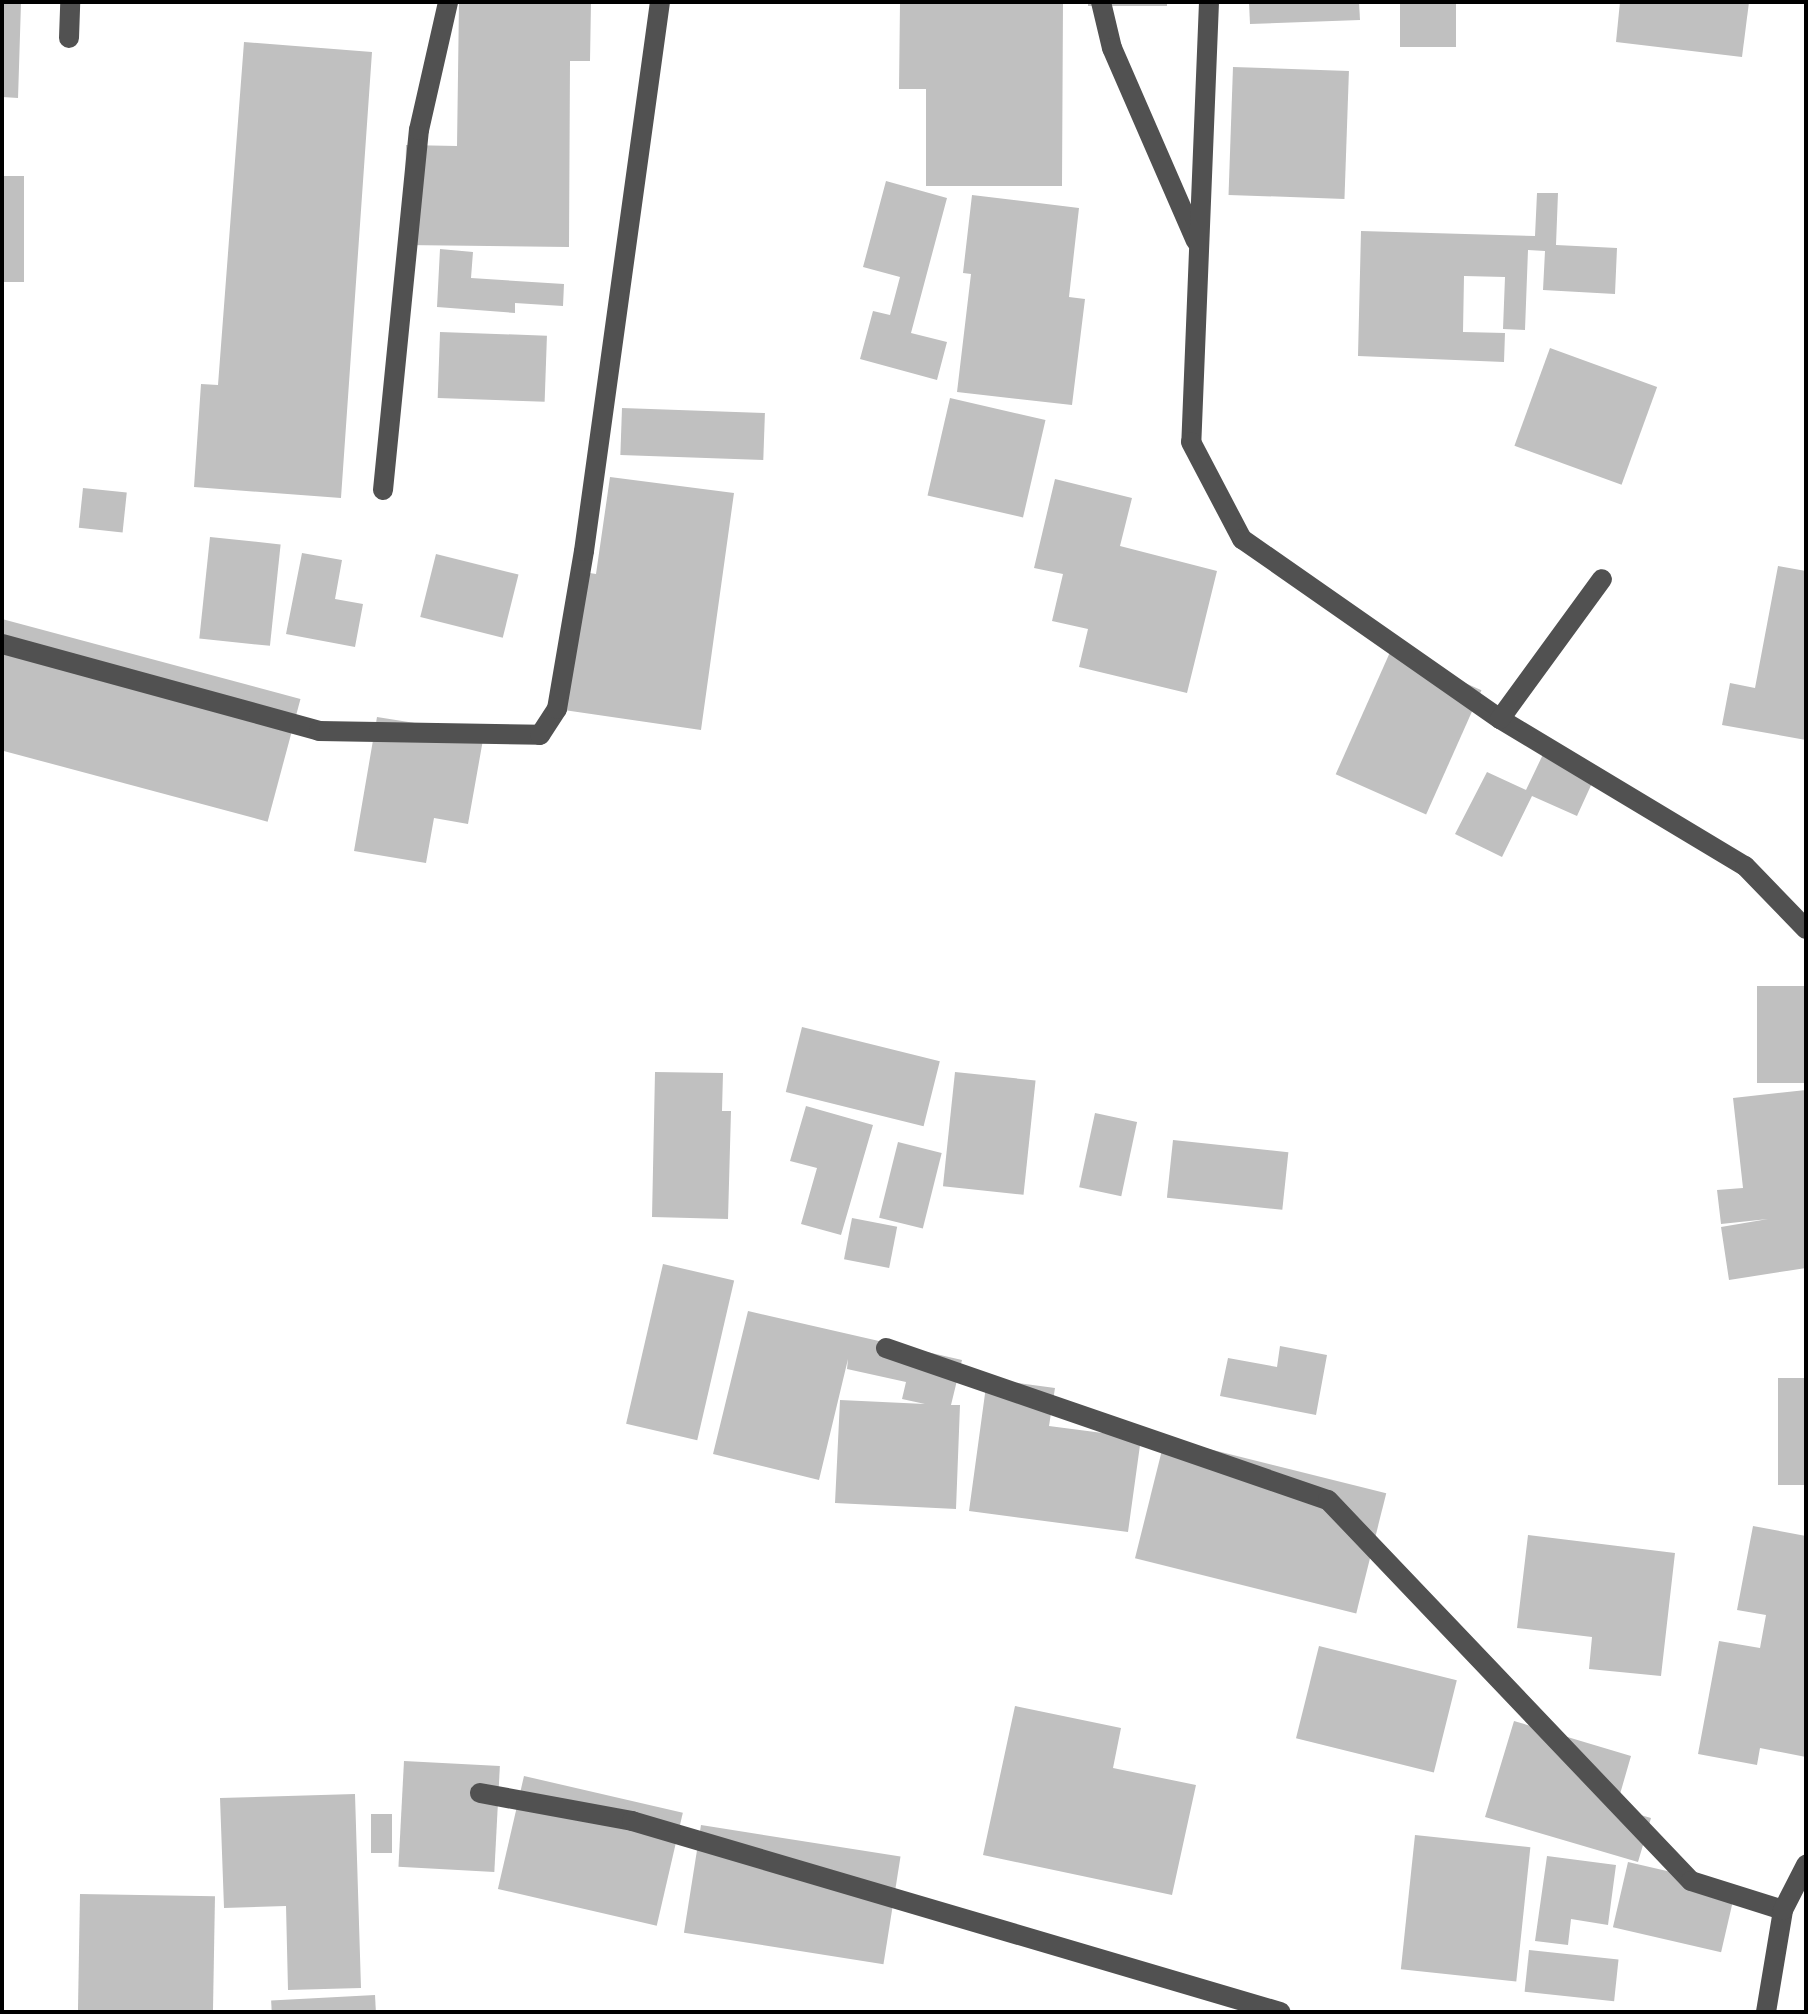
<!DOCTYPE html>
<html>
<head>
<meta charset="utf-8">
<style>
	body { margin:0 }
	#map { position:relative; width:1808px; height:2014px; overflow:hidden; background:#fff; font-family:"Fira Sans",sans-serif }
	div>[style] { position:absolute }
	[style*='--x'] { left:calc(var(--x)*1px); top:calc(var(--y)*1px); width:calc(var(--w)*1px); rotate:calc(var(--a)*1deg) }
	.building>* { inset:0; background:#c0c0c0; transform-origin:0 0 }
	.minor>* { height:20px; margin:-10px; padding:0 10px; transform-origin:10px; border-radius:10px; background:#515151 }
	span { translate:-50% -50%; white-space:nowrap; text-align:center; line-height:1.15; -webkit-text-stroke:6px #fff; paint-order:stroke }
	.frame { position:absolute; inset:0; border:4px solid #000; pointer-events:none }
</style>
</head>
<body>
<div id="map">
	<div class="building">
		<div style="clip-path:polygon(2px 2px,21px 2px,18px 98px,2px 97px)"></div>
		<div style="clip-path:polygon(459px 2px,591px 2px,590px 61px,570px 61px,569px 247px,404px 245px,406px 145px,457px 146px)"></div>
		<div style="clip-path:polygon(900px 2px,1063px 2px,1062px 186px,926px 186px,926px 89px,899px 89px)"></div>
		<div style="left:1088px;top:2px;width:79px;height:4px"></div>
		<div style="clip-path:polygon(1249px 2px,1359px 2px,1360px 20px,1250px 24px)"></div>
		<div style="left:1400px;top:2px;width:56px;height:45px"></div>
		<div style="clip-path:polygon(1620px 2px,1749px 2px,1742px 57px,1616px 42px)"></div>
		<div style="clip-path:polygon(244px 42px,372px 52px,341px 498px,194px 487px,201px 384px,218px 385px)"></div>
		<div style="left:1233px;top:67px;width:116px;height:128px;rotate:2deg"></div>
		<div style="left:2px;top:176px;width:22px;height:106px"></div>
		<div style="clip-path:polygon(886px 181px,947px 198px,911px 333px,947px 342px,937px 380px,860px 359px,873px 311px,890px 315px,900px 277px,863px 267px)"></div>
		<div style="clip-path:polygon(1537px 193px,1558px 193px,1556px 245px,1617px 248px,1615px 294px,1543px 290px,1545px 251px,1528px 250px,1525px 330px,1503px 329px,1505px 277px,1464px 276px,1463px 332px,1505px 333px,1504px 362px,1358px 356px,1361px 231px,1535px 236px)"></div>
		<div style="clip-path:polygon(972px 195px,1079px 208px,1069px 297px,1085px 299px,1072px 405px,957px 392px,971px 274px,963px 273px)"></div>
		<div style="clip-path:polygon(440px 249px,473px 252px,471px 278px,564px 284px,563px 306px,515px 303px,515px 313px,437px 307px)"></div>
		<div style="left:440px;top:332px;width:107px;height:66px;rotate:2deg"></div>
		<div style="left:1550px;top:348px;width:114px;height:104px;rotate:20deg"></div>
		<div style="left:950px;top:398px;width:98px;height:100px;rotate:13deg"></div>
		<div style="left:622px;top:408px;width:143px;height:47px;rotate:2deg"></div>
		<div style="clip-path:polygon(610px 477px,734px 493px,701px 730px,557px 709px,577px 571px,596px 574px)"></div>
		<div style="clip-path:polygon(1055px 479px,1132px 498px,1120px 546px,1217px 571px,1187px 693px,1079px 667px,1088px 629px,1052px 621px,1063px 574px,1034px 568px)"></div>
		<div style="left:83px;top:488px;width:44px;height:40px;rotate:6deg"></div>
		<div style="left:210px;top:537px;width:71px;height:102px;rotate:6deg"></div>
		<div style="clip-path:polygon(302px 553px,342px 560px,335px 599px,363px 604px,355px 647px,286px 634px)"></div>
		<div style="left:436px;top:554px;width:85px;height:65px;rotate:14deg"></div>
		<div style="clip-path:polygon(1778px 566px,1806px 571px,1806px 740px,1722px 725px,1730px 683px,1755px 688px)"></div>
		<div style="left:2px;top:619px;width:309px;height:127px;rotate:15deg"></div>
		<div style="left:1391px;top:650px;width:99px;height:136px;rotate:24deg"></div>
		<div style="clip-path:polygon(377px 717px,484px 734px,468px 824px,434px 818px,426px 863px,354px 851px)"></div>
		<div style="clip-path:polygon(1547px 746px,1598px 770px,1577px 816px,1532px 796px,1502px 857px,1455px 834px,1487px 772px,1526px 790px)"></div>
		<div style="left:1806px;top:986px;width:97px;height:49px;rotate:90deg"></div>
		<div style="left:802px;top:1027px;width:142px;height:67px;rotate:14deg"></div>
		<div style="clip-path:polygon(655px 1072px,723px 1073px,722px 1111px,731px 1111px,728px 1219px,652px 1217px)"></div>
		<div style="left:955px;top:1072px;width:81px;height:115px;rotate:6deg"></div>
		<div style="clip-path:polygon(1806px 1090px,1806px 1268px,1729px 1280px,1721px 1227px,1768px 1219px,1721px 1224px,1717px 1190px,1743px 1188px,1733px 1098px)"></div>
		<div style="clip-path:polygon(806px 1106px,873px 1125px,841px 1235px,801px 1224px,817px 1168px,790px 1161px)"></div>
		<div style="left:1095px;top:1113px;width:43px;height:76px;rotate:12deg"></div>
		<div style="left:1173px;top:1140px;width:116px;height:58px;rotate:6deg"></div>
		<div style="left:898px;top:1142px;width:45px;height:78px;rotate:14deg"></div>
		<div style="left:852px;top:1218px;width:46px;height:42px;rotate:11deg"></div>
		<div style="left:663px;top:1264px;width:73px;height:164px;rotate:13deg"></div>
		<div style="clip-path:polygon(748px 1311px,962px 1360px,951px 1405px,960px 1405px,956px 1509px,835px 1503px,840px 1400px,925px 1404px,902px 1399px,906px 1382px,847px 1369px,848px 1359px,819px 1480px,713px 1454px)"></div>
		<div style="clip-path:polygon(1280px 1346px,1327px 1355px,1316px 1415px,1220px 1396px,1228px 1358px,1277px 1367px)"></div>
		<div style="left:1778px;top:1378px;width:28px;height:107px"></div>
		<div style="clip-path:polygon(987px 1379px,1055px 1388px,1049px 1426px,1141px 1438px,1128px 1532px,969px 1511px)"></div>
		<div style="left:1165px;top:1438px;width:228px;height:124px;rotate:14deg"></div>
		<div style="clip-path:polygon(1753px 1526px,1806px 1536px,1806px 1757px,1760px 1748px,1757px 1765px,1698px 1754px,1719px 1641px,1760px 1648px,1766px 1615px,1737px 1610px)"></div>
		<div style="clip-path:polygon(1528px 1535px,1675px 1553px,1661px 1676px,1589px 1669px,1592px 1637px,1517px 1628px)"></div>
		<div style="left:1319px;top:1646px;width:142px;height:95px;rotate:14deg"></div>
		<div style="clip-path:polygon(1015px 1706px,1121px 1728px,1113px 1768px,1196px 1785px,1172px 1895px,983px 1855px)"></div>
		<div style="clip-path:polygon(1514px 1721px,1631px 1756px,1616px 1808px,1651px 1818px,1638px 1862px,1485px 1817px)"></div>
		<div style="left:404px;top:1761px;width:96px;height:106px;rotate:3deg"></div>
		<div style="left:524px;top:1776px;width:163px;height:116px;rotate:13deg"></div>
		<div style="clip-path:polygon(355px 1794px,361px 1988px,288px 1990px,286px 1906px,224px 1908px,220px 1798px)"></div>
		<div style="left:371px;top:1814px;width:21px;height:39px"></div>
		<div style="left:701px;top:1825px;width:202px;height:109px;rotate:9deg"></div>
		<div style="left:1415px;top:1835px;width:116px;height:135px;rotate:6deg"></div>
		<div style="clip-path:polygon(1547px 1856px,1616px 1865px,1608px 1925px,1571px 1919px,1568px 1945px,1535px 1941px)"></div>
		<div style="left:1628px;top:1862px;width:111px;height:67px;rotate:13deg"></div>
		<div style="left:80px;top:1894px;width:135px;height:118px;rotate:1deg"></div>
		<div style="left:1529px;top:1950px;width:90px;height:42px;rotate:6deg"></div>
		<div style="left:375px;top:1995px;width:17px;height:104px;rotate:87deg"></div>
	</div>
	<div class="minor">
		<div style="--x:1101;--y:2;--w:47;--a:76.6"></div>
		<div style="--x:1112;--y:48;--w:210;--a:66.5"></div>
		<div style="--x:1209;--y:2;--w:440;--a:92.3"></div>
		<div style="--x:1191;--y:442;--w:110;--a:62.3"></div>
		<div style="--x:1242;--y:539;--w:315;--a:34.9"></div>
		<div style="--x:1500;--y:719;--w:286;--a:31"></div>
		<div style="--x:1745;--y:866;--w:88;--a:45.9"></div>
		<div style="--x:69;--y:38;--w:36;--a:-88"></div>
		<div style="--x:383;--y:490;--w:362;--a:-84.3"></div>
		<div style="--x:419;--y:130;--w:131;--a:-77.2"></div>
		<div style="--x:2;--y:644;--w:329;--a:15.3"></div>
		<div style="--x:319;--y:731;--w:221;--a:1"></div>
		<div style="--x:540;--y:735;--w:31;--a:-57"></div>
		<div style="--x:557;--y:709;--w:160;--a:-80.3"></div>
		<div style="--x:584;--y:551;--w:554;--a:-82.12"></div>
		<div style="--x:1500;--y:719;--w:173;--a:-53.9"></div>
		<div style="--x:886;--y:1348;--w:467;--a:19"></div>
		<div style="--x:1328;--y:1500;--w:526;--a:46.39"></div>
		<div style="--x:1691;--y:1881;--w:96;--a:17.5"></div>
		<div style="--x:480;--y:1793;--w:155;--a:10.4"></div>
		<div style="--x:632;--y:1821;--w:676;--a:16.42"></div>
		<div style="--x:1766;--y:2012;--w:103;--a:-80.5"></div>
		<div style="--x:1783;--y:1910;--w:51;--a:-62.9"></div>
	</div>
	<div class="frame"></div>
</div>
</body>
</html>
